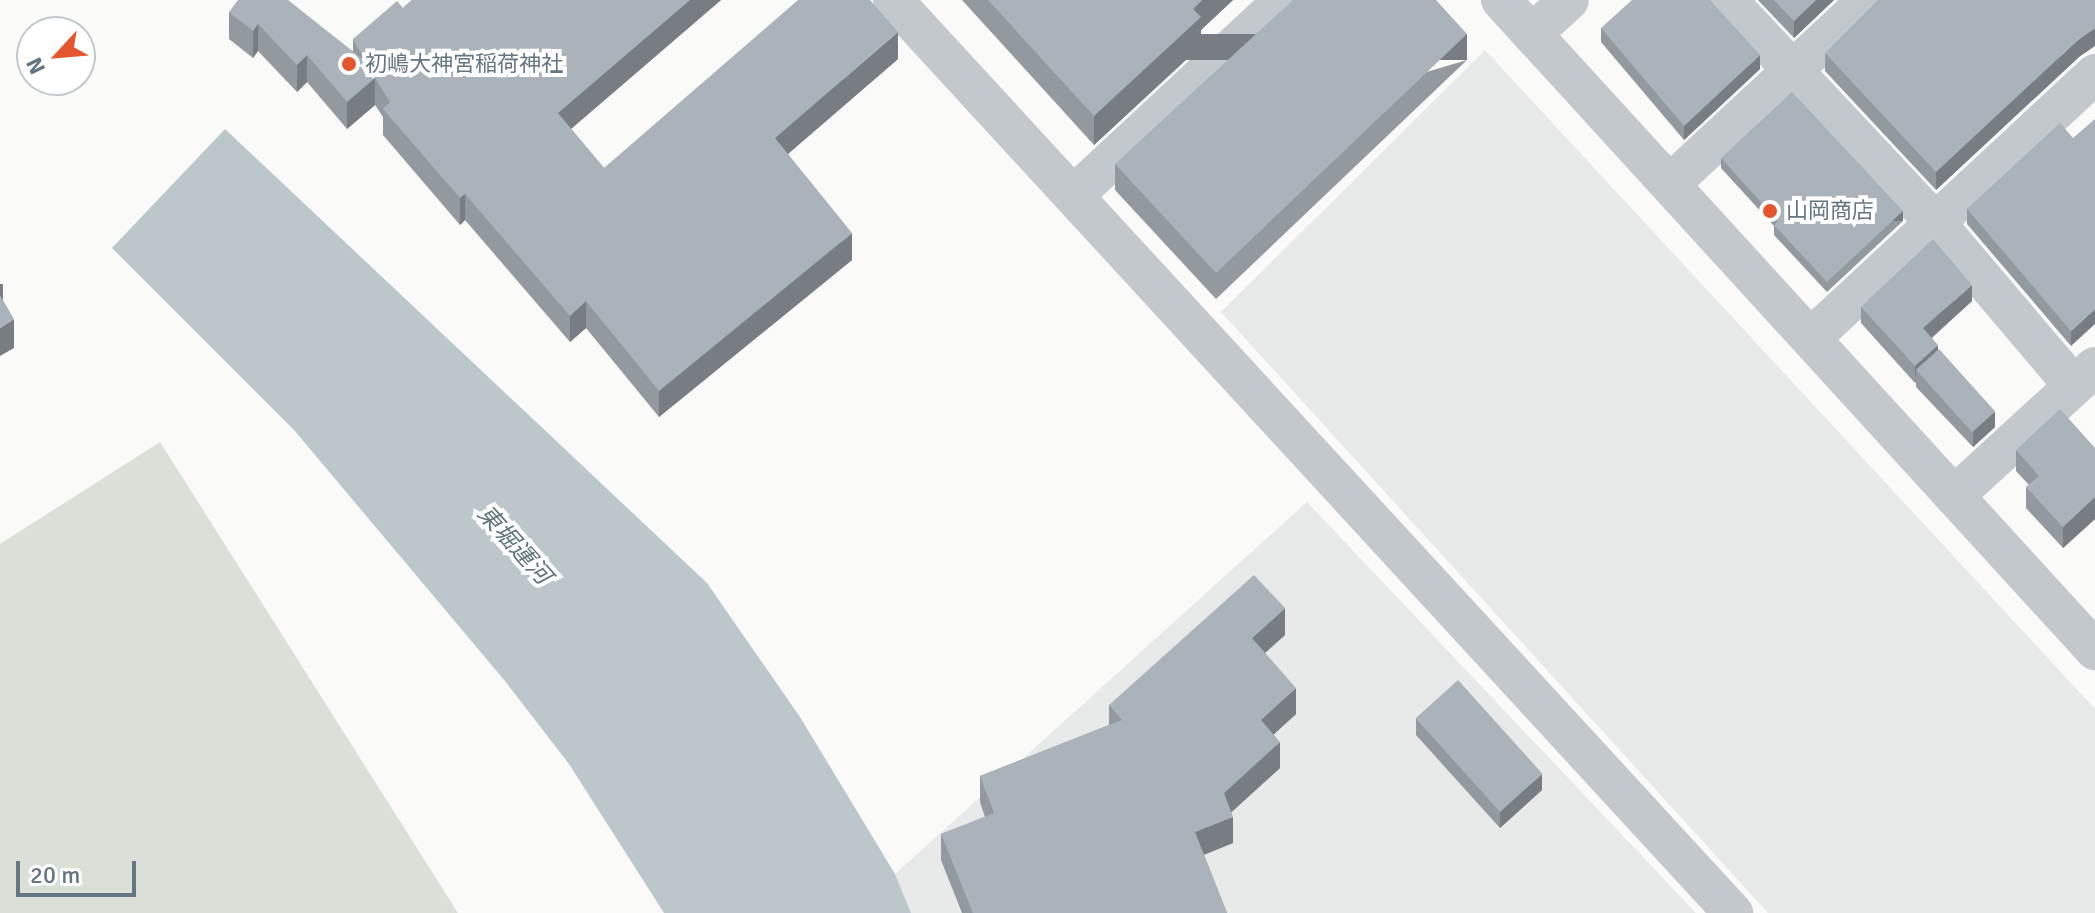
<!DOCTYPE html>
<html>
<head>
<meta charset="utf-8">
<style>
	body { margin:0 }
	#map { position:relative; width:2095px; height:913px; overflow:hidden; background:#fafaf8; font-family:Signika,"Noto Sans JP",sans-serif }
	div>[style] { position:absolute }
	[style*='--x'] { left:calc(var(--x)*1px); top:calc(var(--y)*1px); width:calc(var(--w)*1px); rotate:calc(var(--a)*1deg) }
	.built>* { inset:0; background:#e8e9e9 }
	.green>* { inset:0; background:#dadfd7 }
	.water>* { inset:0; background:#bbc7cb }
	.minor>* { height:40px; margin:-20px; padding:0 20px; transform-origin:20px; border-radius:20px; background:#c3c8cc }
	.wall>* { inset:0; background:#929a9f }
	.shaded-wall>* { inset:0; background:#777d82; transform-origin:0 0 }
	.building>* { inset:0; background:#aab3b9; transform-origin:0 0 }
	.dots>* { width:22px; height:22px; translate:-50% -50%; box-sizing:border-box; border:4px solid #fff; border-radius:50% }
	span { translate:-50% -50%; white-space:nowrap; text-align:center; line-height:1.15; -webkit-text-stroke:8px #fff; paint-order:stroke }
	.poi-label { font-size:22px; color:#657683 }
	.left { translate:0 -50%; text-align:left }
	.water-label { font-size:24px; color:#60757c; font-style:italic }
	.north { position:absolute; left:16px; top:16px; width:80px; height:80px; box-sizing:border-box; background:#fff; border:2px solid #c1c8cd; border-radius:50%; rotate:244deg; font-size:22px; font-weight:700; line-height:32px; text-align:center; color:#657683 }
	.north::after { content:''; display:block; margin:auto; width:28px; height:36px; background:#e4572e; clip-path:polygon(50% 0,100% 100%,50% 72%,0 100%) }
	.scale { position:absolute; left:16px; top:861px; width:120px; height:36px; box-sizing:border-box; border:4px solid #657683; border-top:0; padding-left:10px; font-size:24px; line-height:28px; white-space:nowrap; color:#657683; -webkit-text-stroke:6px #fff; paint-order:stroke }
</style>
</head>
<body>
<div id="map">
	<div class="built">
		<div style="clip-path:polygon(1485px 50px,2095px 709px,2095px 913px,1768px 913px,1221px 312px)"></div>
		<div style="clip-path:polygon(1307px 502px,1696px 913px,911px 913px,895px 874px)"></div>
	</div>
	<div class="green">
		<div style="clip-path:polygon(160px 442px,458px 913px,0 913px,0 544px)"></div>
	</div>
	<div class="water">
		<div style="clip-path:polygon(225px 129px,707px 583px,800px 717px,895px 874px,911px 913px,664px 913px,569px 764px,505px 681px,294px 430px,112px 248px)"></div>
	</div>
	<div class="minor">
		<div style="--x:893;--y:0;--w:1241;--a:47.38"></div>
		<div style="--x:1501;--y:0;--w:881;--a:47.58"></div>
		<div style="--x:1727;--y:0;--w:303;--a:46.9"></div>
		<div style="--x:1934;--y:221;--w:216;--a:49.7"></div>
		<div style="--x:1532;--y:34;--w:50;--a:-42.6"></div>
		<div style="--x:1670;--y:184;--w:270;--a:-42.9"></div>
		<div style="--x:1074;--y:195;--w:287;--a:-42.9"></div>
		<div style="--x:1811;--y:338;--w:388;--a:-42.9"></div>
		<div style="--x:1954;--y:496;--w:191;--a:-42.5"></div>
	</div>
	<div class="wall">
		<div style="clip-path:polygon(412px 0,721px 0,571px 129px,604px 168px,898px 59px,788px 154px,852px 260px,659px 417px,586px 328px,570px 342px,465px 220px,460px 225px,383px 135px,383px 117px,375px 105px,347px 129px,307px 82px,297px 92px,258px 51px,253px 58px,229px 39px,229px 12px,353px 51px,353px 39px,403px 8px)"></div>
		<div style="clip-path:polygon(962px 0,1233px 0,1201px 30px,1201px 46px,1094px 145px)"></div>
		<div style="clip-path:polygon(1758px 0,1834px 0,1794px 38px)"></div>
		<div style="clip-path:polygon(1601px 28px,1760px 69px,1684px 140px,1601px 42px)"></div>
		<div style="clip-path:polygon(1825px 53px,2079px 57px,1936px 190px,1825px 71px)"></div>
		<div style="clip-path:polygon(1467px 60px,1216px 299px,1115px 190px,1115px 164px)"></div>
		<div style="clip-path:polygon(2073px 138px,2071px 346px,1967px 224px,1967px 209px)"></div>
		<div style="clip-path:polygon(1721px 158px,1903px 221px,1827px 292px,1774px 235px,1774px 226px,1721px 168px)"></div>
		<div style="clip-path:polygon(1972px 301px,1932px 338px,1938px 350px,1995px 427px,1973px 447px,1916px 387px,1916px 382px,1915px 383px,1861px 323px,1861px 307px)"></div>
		<div style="clip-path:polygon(2095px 448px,2095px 519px,2063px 548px,2026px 508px,2026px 487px,2029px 485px,2016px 471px,2016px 450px)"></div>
		<div style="clip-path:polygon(1285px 635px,1265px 653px,1296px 714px,1274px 734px,1280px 768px,1231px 812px,1233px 843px,1204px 855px,1227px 913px,962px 913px,941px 860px,941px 834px,985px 817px,980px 802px,980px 776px,1109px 725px,1109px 705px)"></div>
		<div style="clip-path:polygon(1416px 718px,1542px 790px,1500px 828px,1416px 735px)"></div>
	</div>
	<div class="shaded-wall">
		<div style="clip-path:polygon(690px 0,721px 0,558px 140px,558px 113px)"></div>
		<div style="clip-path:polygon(1202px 0,1233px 0,1201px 30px,1201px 46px,1094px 145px,1094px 116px)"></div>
		<div style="clip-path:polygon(1816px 0,1834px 0,1794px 38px,1794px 21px)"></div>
		<div style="clip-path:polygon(258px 24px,258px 51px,253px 58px,253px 31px)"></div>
		<div style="clip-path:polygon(2095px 28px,2095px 46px,2079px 57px,1936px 190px,1936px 172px,2079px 39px)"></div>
		<div style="clip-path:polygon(898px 32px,898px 59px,775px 165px,775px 138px)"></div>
		<div style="left:1467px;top:34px;width:26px;height:347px;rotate:90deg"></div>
		<div style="clip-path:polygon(307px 55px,307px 82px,297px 92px,297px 65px)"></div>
		<div style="clip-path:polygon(1760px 55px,1760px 69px,1684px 140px,1684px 126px)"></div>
		<div style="clip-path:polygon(375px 78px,375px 105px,347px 129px,347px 102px)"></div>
		<div style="clip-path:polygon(465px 194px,465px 220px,460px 225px,460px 198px)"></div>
		<div style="left:1903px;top:211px;width:10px;height:104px;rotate:90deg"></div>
		<div style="clip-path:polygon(852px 233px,852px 260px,659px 417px,659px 391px)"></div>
		<div style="left:3px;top:284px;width:29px;height:4px;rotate:90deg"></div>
		<div style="clip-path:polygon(1972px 285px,1972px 301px,1923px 345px,1923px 328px)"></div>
		<div style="clip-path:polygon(586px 301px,586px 328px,570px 342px,570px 316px)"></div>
		<div style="clip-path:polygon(2095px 309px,2095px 324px,2071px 346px,2071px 331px)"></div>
		<div style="clip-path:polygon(14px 319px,14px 348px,0 356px,0 328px)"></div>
		<div style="clip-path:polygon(1938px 345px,1938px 362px,1916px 370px,1915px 383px,1915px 366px)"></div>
		<div style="clip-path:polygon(1995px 411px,1995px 427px,1973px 447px,1973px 430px)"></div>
		<div style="clip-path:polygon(2095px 497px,2095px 519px,2063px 548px,2063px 527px)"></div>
		<div style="clip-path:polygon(1285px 608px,1285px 635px,1252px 664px,1252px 638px)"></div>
		<div style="clip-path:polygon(1296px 688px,1296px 714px,1261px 746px,1261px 720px)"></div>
		<div style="clip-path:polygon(1280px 742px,1280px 768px,1224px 819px,1224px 793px)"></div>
		<div style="clip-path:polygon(1542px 774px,1542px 790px,1500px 828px,1500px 812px)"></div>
		<div style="clip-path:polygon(1233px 817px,1233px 843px,1195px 858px,1195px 832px)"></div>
	</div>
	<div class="building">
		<div style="clip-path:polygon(238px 0,288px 0,365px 61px,353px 39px,397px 1px,403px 8px,412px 0,690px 0,558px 113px,604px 168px,798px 0,870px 0,898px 32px,775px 138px,852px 233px,659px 391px,586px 301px,570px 316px,465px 194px,460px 198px,383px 109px,390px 102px,375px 78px,347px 102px,307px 55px,297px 65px,258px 24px,253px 31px,229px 12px)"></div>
		<div style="clip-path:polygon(988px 0,1202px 0,1193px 9px,1201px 17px,1094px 116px)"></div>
		<div style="clip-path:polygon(1293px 0,1436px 0,1467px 34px,1216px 273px,1115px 164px)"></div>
		<div style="clip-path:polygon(1632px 0,1710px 0,1760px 55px,1684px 126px,1601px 28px)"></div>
		<div style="clip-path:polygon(1774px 0,1816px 0,1794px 21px)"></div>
		<div style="clip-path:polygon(1878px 0,2095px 0,2095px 28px,2079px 39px,1936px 172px,1825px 53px)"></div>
		<div style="clip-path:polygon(1792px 92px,1903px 211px,1827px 282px,1774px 225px,1778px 221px,1721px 158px)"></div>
		<div style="clip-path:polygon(2095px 119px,2095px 309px,2071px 331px,1967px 209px,2060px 123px,2073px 138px)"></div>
		<div style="clip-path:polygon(1933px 239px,1972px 285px,1923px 328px,1938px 345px,1915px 366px,1861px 307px)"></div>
		<div style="clip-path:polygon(0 295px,14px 319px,0 328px)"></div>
		<div style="left:1939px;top:349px;width:84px;height:31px;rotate:48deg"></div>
		<div style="clip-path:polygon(2060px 409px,2095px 448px,2095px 497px,2063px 527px,2026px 487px,2039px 476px,2016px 450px)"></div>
		<div style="clip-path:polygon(1254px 575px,1285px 608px,1252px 638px,1296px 688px,1261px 720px,1280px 742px,1224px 793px,1233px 817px,1195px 832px,1227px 913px,973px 913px,941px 834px,994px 813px,980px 776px,1122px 720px,1109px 705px)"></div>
		<div style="left:1458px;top:680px;width:126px;height:57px;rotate:48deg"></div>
	</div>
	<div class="dots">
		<div style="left:349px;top:64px;background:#e4572e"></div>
		<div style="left:1770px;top:211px;background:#e4572e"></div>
	</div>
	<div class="poi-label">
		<span class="left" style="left:365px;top:64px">初嶋大神宮稲荷神社</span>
		<span class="left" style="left:1786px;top:211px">山岡商店</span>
	</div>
	<div class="water-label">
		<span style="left:514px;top:545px;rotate:48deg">東堀運河</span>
	</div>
	<div class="north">N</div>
	<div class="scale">20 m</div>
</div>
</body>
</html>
